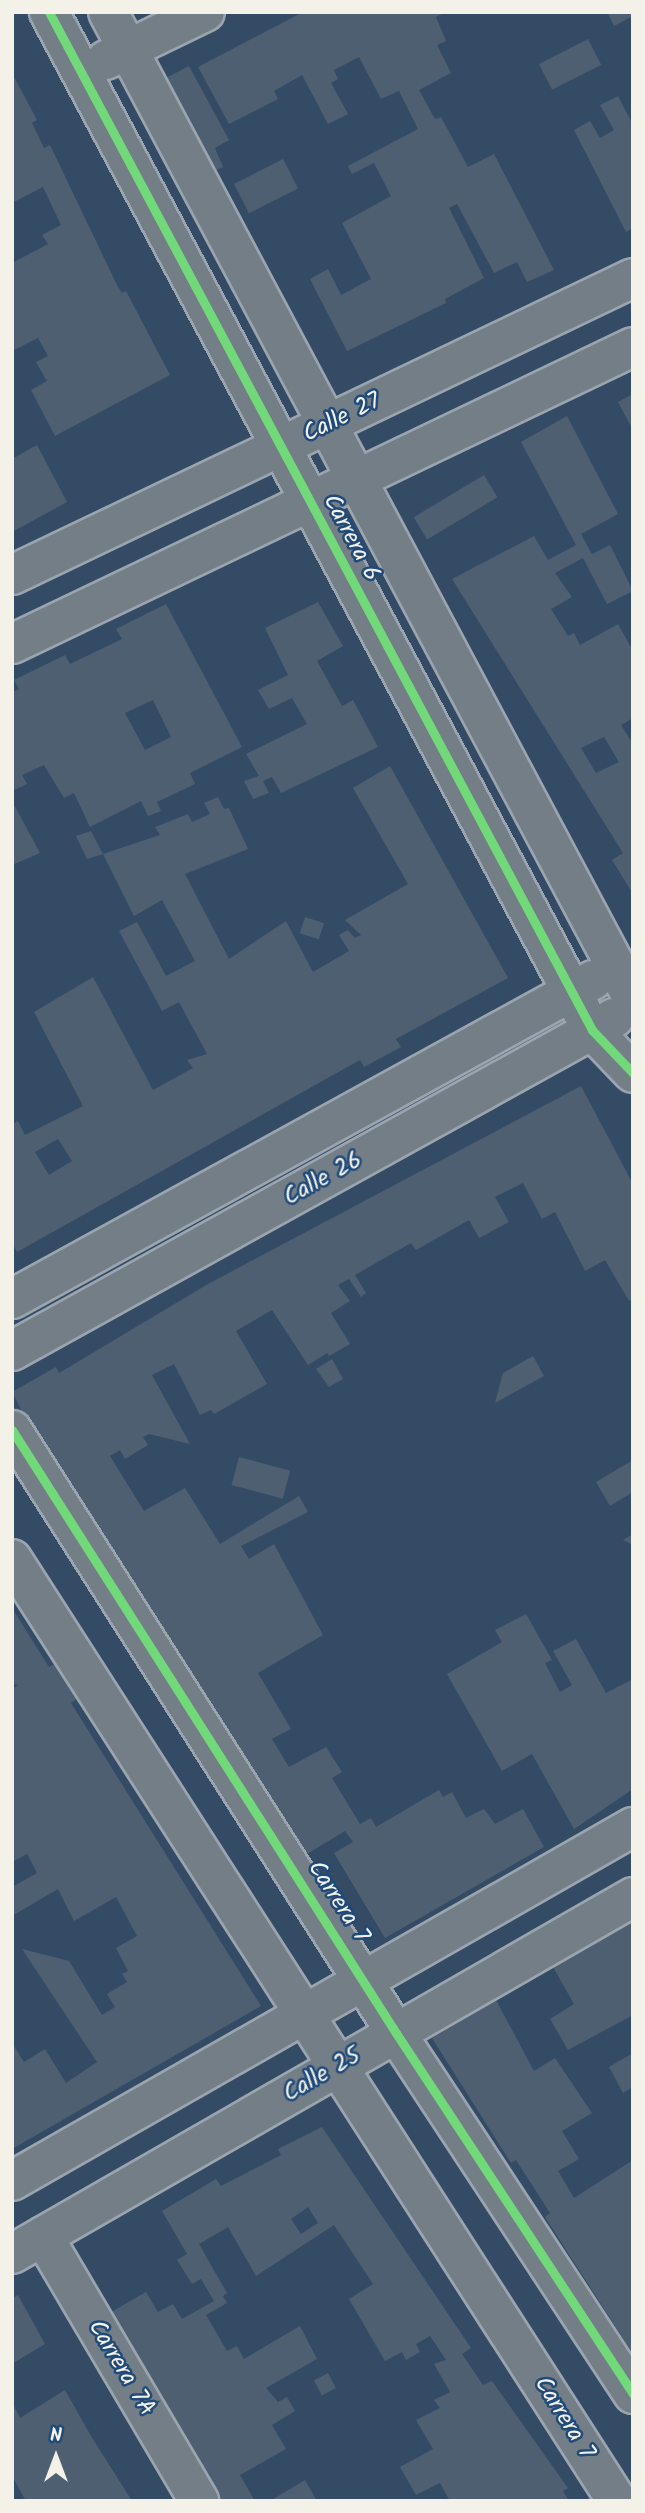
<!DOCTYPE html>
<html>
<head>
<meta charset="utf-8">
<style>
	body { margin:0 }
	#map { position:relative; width:645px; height:2513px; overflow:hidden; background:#344b65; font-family:Kalam,sans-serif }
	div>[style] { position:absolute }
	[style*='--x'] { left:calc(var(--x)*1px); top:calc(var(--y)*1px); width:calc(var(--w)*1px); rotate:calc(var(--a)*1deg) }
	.building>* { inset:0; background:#4e5f72; transform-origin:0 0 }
	.roads { filter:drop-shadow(2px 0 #9ba5af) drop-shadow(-2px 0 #9ba5af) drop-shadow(0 2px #9ba5af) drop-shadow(0 -2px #9ba5af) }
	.minor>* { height:38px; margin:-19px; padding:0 19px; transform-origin:19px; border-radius:19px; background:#737e87 }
	.cycleway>* { height:9px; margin:-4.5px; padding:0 4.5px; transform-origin:4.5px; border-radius:4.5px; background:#71d979 }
	span { translate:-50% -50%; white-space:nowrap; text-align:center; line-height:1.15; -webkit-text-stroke:5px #1f4a7a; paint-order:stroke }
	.street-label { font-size:24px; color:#f4f1e8 }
	.frame { position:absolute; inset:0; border:14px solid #f4f1e8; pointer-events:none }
	.north { position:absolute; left:21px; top:2422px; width:70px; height:70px; -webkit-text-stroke:5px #1f4a7a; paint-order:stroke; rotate:0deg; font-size:19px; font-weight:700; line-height:28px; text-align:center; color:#f4f1e8 }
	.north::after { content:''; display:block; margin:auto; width:24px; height:32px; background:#f4f1e8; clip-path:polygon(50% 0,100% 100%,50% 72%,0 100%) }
</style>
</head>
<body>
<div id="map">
	<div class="building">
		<div style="clip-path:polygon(303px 12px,446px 12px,436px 17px,446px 41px,437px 45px,451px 73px,419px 90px,435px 119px,441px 117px,468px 167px,494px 154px,554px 270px,527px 282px,517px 262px,494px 273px,457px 204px,449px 208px,484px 278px,445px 299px,446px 303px,347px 351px,310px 279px,328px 269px,341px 295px,371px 279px,342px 223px,391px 196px,374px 163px,352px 174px,348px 166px,418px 129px,399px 91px,381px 99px,359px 57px,334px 70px,338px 79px,331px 83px,348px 114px,328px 124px,302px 75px,274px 91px,278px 99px,229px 124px,198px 67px)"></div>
		<div style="clip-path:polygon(607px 12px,633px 12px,633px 16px,614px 26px)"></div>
		<div style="left:588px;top:39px;width:29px;height:55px;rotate:63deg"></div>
		<div style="clip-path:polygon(189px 66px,229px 140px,215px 148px,223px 167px,214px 171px,166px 78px)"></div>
		<div style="clip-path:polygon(12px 73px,37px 120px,32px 123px,44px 148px,50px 145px,117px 285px,122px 293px,126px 291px,170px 375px,55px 436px,31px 390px,47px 381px,36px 362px,48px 356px,38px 338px,12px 351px,12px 263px,48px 244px,42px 235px,61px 225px,43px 187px,12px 203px)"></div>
		<div style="clip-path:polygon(618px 96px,633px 125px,633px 228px,626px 232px,574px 130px,590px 121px,600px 138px,614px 130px,600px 105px)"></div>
		<div style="left:283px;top:159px;width:33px;height:55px;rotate:63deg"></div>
		<div style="clip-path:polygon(633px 394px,633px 430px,618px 402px)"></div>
		<div style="clip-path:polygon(evenodd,567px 416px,618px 514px,581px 534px,592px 554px,610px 545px,633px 591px,607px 604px,583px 558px,555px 573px,572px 597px,551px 609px,568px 636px,574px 633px,580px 645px,618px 624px,633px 651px,633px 718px,621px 725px,633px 744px,633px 894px,612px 860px,623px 853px,452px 579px,534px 536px,548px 560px,576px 545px,521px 442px,567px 416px,604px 737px,619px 762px,596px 773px,581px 748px,604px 737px)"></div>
		<div style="clip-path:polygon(37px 445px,67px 502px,12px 532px,12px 459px)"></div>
		<div style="left:484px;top:475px;width:26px;height:82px;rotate:59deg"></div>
		<div style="clip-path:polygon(318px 602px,343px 646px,317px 661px,342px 706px,353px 700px,378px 747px,281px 793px,272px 777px,263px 781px,269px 793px,253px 799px,244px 781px,259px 776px,246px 754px,307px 724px,292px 698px,269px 709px,258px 690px,288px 675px,265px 628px)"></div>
		<div style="clip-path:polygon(evenodd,166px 604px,242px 747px,190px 773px,195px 784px,157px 802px,161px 811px,148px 816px,141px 801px,90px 827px,74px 793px,64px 798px,44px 765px,22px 775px,27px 784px,12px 791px,12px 692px,19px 689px,14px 680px,65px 655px,70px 664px,122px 639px,116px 629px,166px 604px,153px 700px,171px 737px,145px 750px,125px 713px,153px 700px)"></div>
		<div style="clip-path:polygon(evenodd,390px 766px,508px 978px,396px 1039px,401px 1047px,364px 1067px,360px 1060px,17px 1252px,12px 1243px,12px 1124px,18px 1121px,25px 1135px,83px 1106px,34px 1012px,93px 977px,153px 1090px,193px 1068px,187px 1060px,207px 1054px,179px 1002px,162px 1011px,119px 931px,137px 922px,166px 976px,195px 961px,162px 900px,134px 916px,103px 854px,160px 835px,155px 827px,188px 814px,192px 822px,210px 814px,204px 803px,218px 797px,224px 809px,229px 808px,248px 849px,185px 874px,229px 959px,286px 921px,313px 972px,349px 951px,339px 935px,348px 930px,355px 938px,361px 935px,345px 920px,408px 884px,353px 788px,390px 766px,58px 1139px,72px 1161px,49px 1175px,35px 1152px,58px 1139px)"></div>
		<div style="clip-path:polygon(12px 801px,40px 853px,12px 865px)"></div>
		<div style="clip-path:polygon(91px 831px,103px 854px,87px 859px,76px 836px)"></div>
		<div style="left:305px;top:917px;width:20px;height:17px;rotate:18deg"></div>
		<div style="clip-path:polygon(581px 1086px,633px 1184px,633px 1299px,629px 1301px,605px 1260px,585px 1271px,555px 1212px,542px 1219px,523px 1183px,495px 1197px,509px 1222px,479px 1238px,469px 1220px,416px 1250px,411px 1243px,355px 1275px,366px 1293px,361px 1297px,349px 1279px,338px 1285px,350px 1301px,331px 1313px,350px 1344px,329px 1356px,327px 1353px,308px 1365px,272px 1310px,236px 1331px,267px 1384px,214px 1414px,211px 1410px,200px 1415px,174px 1364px,152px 1375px,190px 1444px,149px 1434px,143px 1437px,148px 1445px,125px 1459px,120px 1450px,110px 1456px,144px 1511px,185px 1488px,220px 1544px,299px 1496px,308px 1512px,241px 1546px,249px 1559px,274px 1544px,323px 1635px,258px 1673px,291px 1729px,272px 1739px,289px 1767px,326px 1747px,342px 1772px,332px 1778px,360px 1824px,371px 1818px,376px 1827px,439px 1790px,443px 1797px,452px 1792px,466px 1818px,484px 1809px,495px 1824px,523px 1809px,544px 1847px,385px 1938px,334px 1853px,353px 1842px,345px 1831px,292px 1863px,48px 1462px,12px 1392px,56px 1367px,59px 1373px,208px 1284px)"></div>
		<div style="clip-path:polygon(533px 1356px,544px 1376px,495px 1403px,503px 1373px)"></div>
		<div style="clip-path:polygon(332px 1359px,343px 1379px,329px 1387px,316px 1369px)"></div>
		<div style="left:239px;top:1457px;width:53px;height:29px;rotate:15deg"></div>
		<div style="clip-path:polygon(633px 1460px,633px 1492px,610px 1506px,596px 1482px)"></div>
		<div style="clip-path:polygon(633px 1534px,633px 1545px,623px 1540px)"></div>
		<div style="clip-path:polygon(12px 1608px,49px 1667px,55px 1664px,77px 1699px,71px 1703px,261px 2006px,12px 2149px,12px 2043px,24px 2062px,45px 2049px,66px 2083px,97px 2062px,22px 1949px,69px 1961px,102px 2015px,115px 2007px,107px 1994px,127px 1982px,122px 1974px,128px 1971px,116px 1948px,137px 1936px,116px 1897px,74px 1921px,58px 1889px,12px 1916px,12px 1887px,37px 1873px,27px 1854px,12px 1862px,12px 1689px,18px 1685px,12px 1684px)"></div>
		<div style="clip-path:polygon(526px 1614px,552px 1660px,545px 1663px,560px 1692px,572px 1685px,553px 1651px,576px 1639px,606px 1693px,633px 1679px,633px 1789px,574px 1829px,532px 1754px,502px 1771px,447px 1674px,502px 1642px,495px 1630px)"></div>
		<div style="clip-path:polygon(633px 1920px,633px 2015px,568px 2050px,550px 2019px,574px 2004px,553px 1967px)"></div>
		<div style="clip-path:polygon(496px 2000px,534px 2071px,555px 2058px,592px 2113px,562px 2131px,579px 2159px,558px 2171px,574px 2198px,633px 2160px,633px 2354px,545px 2217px,550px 2213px,516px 2160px,511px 2163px,432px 2038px)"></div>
		<div style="clip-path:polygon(633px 2053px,633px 2087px,623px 2093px,609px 2067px)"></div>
		<div style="clip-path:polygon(evenodd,322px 2127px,471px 2348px,462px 2354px,483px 2385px,492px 2381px,568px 2488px,563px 2491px,569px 2501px,450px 2501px,440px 2483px,416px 2495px,400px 2467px,433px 2449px,416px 2420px,440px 2408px,434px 2400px,450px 2392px,434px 2364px,446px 2360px,430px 2336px,416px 2344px,420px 2352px,406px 2360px,402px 2352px,385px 2361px,349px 2299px,373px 2284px,334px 2225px,256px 2276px,228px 2227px,199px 2244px,227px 2293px,223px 2296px,227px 2303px,206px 2315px,227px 2351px,237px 2346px,244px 2359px,300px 2326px,317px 2359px,266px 2388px,278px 2402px,287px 2397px,295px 2411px,272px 2425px,286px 2449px,240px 2475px,255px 2501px,216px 2501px,106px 2315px,146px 2292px,158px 2312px,173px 2304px,182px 2319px,214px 2301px,201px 2279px,192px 2284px,177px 2260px,187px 2254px,162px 2211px,216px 2179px,221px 2186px,281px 2155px,278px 2149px,322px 2127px,308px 2207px,318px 2223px,301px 2234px,291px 2219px,308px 2207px)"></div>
		<div style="clip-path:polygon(18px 2295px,45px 2344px,12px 2364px,12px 2298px)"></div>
		<div style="left:328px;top:2373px;width:17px;height:16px;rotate:62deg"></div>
		<div style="clip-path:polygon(65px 2390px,91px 2436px,132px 2501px,26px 2501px,12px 2476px,12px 2402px,20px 2418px)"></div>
		<div style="clip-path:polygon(305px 2480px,317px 2501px,270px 2501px)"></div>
	</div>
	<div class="roads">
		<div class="minor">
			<div style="--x:49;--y:12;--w:1154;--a:61.92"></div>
			<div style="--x:592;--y:1030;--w:59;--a:46.4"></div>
			<div style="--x:108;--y:12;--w:1118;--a:61.99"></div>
			<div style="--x:106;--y:60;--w:110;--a:-25.9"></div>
			<div style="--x:12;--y:575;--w:688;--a:-25.56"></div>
			<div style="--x:12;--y:644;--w:688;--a:-25.56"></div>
			<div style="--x:12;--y:1299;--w:663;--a:-28.77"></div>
			<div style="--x:12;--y:1351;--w:688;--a:-28.95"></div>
			<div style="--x:12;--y:1430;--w:715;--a:57.51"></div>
			<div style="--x:396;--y:2033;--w:432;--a:56.7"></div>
			<div style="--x:12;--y:1559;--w:1120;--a:57.29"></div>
			<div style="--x:12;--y:2181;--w:715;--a:-29.69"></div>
			<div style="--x:43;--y:2236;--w:308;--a:59.5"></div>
			<div style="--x:12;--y:2254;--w:716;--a:-29.89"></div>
		</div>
	</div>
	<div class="cycleway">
		<div style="--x:49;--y:12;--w:1154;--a:61.92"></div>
		<div style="--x:592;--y:1030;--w:59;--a:46.4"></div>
		<div style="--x:12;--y:1430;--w:715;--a:57.51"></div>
		<div style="--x:396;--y:2033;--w:432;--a:56.7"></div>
	</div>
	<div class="street-label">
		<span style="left:342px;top:418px;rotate:-26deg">Calle 27</span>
		<span style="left:351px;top:538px;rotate:62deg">Carrera 6</span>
		<span style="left:323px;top:1179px;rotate:-29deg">Calle 26</span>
		<span style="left:338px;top:1902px;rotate:57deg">Carrera 7</span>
		<span style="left:322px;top:2075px;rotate:-30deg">Calle 25</span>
		<span style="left:121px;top:2368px;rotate:59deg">Carrera 7A</span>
		<span style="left:564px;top:2418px;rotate:58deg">Carrera 7</span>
	</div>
	<div class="frame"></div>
	<div class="north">N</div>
</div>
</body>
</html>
